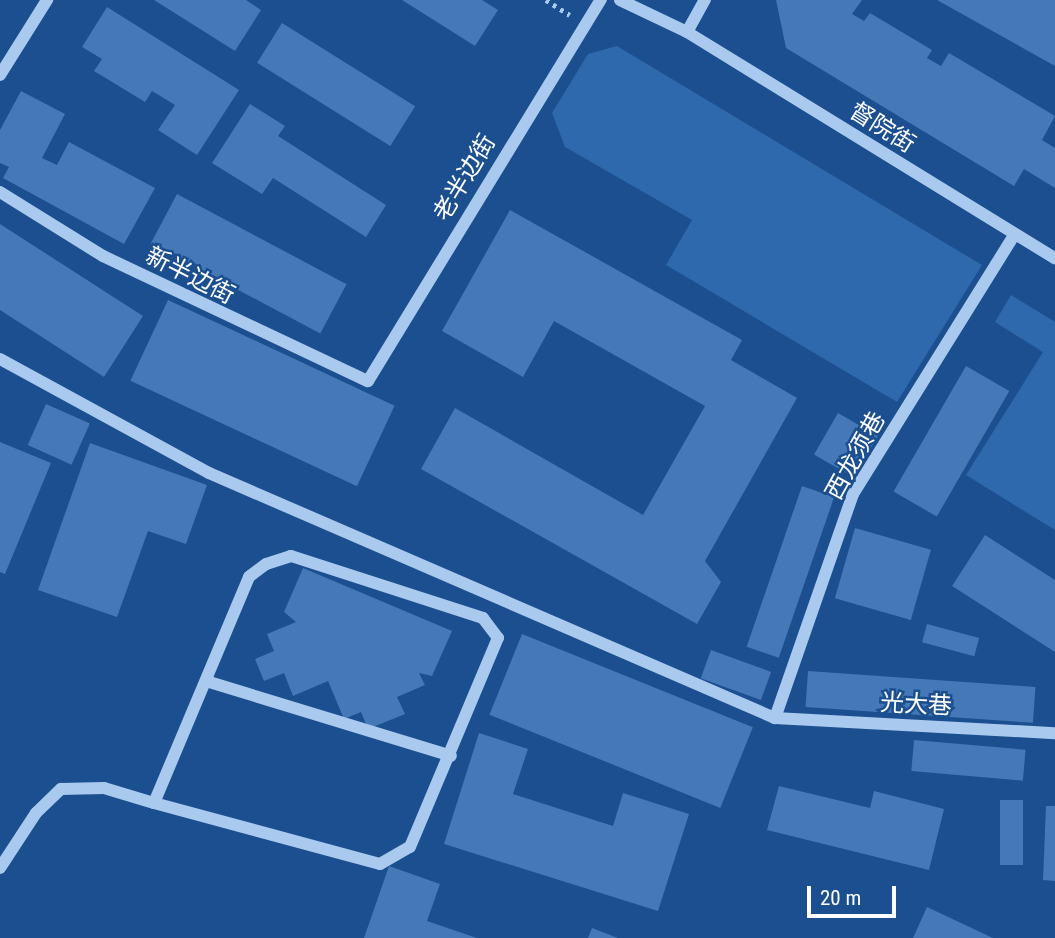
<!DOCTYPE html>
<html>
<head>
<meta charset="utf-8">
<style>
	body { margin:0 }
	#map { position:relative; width:1055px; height:938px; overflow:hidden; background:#1b4f8f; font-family:"Roboto Condensed","Noto Sans SC",sans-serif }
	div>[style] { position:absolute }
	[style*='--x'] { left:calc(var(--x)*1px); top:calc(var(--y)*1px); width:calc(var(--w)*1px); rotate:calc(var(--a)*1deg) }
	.green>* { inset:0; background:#2e69ad }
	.building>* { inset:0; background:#4478b7; transform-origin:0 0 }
	.path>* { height:4.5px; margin-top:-2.25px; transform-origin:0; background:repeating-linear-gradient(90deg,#a9c9ee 0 3.5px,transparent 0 8.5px) }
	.minor>* { height:12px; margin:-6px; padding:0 6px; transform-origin:6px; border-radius:6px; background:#a9c9ee }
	span { translate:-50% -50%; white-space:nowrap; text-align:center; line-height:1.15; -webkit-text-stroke:5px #1b4f8f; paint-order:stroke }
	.street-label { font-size:24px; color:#fff }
	.scale { position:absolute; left:807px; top:886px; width:89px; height:32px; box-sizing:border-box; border:4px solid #fff; border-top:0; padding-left:9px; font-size:21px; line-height:24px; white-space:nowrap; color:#fff; -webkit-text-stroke:5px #1b4f8f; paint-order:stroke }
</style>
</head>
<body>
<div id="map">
	<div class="green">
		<div style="clip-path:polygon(617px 46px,982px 265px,897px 402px,666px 265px,692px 220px,565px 147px,552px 113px,588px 54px)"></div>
		<div style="clip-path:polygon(1011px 295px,1055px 322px,1055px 530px,966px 475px,1043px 352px,995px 322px)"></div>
	</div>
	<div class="building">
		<div style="clip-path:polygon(154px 0,246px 0,261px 10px,235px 51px)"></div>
		<div style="clip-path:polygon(402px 0,482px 0,498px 10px,475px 46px)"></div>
		<div style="clip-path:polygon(776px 0,862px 0,852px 14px,864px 21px,870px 13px,932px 50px,927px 58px,941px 66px,949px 53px,1055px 116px,1042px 140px,1055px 148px,1055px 188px,1024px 169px,1014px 186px,786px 48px)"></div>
		<div style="clip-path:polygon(937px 0,1055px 0,1055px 66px)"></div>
		<div style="clip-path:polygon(107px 7px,239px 90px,197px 155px,158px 130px,175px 105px,152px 91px,145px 102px,94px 71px,102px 59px,82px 47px)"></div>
		<div style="left:282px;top:23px;width:157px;height:47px;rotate:32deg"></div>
		<div style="clip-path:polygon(21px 91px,65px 114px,42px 158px,57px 165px,69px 142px,155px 188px,124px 244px,3px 178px,9px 167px,0 163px,0 130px)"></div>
		<div style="clip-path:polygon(250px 104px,285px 126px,278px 136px,386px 205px,366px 237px,273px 178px,262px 194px,212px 163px)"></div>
		<div style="left:177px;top:194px;width:192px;height:56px;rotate:28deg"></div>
		<div style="clip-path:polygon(510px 210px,742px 340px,731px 360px,797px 398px,705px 561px,721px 582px,697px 624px,421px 469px,455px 408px,643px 515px,705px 406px,554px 321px,523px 377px,442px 331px)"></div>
		<div style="clip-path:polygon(0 224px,143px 316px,104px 377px,0 310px)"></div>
		<div style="left:168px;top:300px;width:250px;height:89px;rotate:25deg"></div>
		<div style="left:966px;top:366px;width:50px;height:145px;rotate:30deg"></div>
		<div style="left:46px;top:404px;width:48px;height:45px;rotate:24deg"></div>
		<div style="left:838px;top:413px;width:46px;height:48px;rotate:30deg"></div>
		<div style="clip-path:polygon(0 442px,51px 463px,5px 574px,0 572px)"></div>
		<div style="clip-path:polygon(90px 443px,207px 485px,186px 544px,148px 531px,117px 617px,38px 590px)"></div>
		<div style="left:802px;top:486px;width:34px;height:170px;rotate:19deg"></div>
		<div style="left:855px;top:528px;width:79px;height:73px;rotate:16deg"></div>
		<div style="clip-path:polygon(985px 535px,1055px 580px,1055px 652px,952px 586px)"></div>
		<div style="clip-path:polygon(303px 568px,452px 631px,432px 676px,419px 673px,425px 685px,397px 697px,405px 714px,368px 729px,361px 712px,344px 719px,328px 681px,293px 696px,284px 673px,264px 681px,255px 659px,274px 651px,267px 634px,296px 622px,284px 612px)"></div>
		<div style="left:927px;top:624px;width:54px;height:19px;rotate:15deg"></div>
		<div style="left:522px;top:634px;width:249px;height:87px;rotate:22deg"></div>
		<div style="left:711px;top:650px;width:64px;height:30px;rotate:20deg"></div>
		<div style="left:808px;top:671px;width:228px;height:36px;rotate:4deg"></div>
		<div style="clip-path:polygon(479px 733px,528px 749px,513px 794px,613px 826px,623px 793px,689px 814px,658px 911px,444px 844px)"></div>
		<div style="left:914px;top:740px;width:112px;height:31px;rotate:5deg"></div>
		<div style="clip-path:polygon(779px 786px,870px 808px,874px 791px,944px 809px,929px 870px,767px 830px)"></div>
		<div style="left:1000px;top:800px;width:23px;height:65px"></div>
		<div style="clip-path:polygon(1046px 806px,1055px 806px,1055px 881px,1043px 880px)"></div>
		<div style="clip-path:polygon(389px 866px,440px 884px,427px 921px,477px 938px,364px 938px)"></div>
		<div style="clip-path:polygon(927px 907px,993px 938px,913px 938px)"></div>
		<div style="clip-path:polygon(592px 928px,618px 938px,588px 938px)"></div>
	</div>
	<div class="path">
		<div style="--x:546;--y:0;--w:28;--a:32"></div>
	</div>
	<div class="minor">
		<div style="--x:620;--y:0;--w:74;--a:25.5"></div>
		<div style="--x:687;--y:32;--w:432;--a:31.6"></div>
		<div style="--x:687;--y:32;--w:37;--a:-61"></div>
		<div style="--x:0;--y:75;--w:89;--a:-57.9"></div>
		<div style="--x:0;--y:192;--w:121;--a:31.9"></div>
		<div style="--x:103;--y:256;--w:293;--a:25.3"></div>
		<div style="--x:368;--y:381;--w:447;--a:-58.6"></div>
		<div style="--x:0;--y:359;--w:238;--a:28.6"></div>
		<div style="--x:209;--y:473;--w:617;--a:23.41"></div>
		<div style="--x:775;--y:718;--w:280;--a:3.1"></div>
		<div style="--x:206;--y:681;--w:256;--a:17"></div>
		<div style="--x:775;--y:718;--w:237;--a:-70.8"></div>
		<div style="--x:853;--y:494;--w:306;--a:-58.1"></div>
		<div style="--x:0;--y:868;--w:66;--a:-56.8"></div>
		<div style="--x:36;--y:813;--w:35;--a:-44"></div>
		<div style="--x:61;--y:789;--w:43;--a:-1.3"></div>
		<div style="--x:104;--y:788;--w:52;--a:16.7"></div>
		<div style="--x:154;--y:803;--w:234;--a:15.1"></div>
		<div style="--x:380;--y:864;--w:34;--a:-30"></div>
		<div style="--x:410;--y:847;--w:227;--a:-67.2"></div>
		<div style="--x:498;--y:638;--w:25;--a:-127"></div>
		<div style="--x:483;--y:618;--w:202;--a:-162.1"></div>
		<div style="--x:291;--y:556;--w:26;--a:162"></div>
		<div style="--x:266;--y:564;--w:21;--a:143"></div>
		<div style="--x:249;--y:577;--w:245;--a:112.8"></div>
	</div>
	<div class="street-label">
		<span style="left:882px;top:128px;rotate:32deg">督院街</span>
		<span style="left:465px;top:178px;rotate:-59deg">老半边街</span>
		<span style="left:190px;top:276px;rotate:27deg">新半边街</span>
		<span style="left:856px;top:456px;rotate:-61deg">西龙须巷</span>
		<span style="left:916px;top:705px;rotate:3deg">光大巷</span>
	</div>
	<div class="scale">20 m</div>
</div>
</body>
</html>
